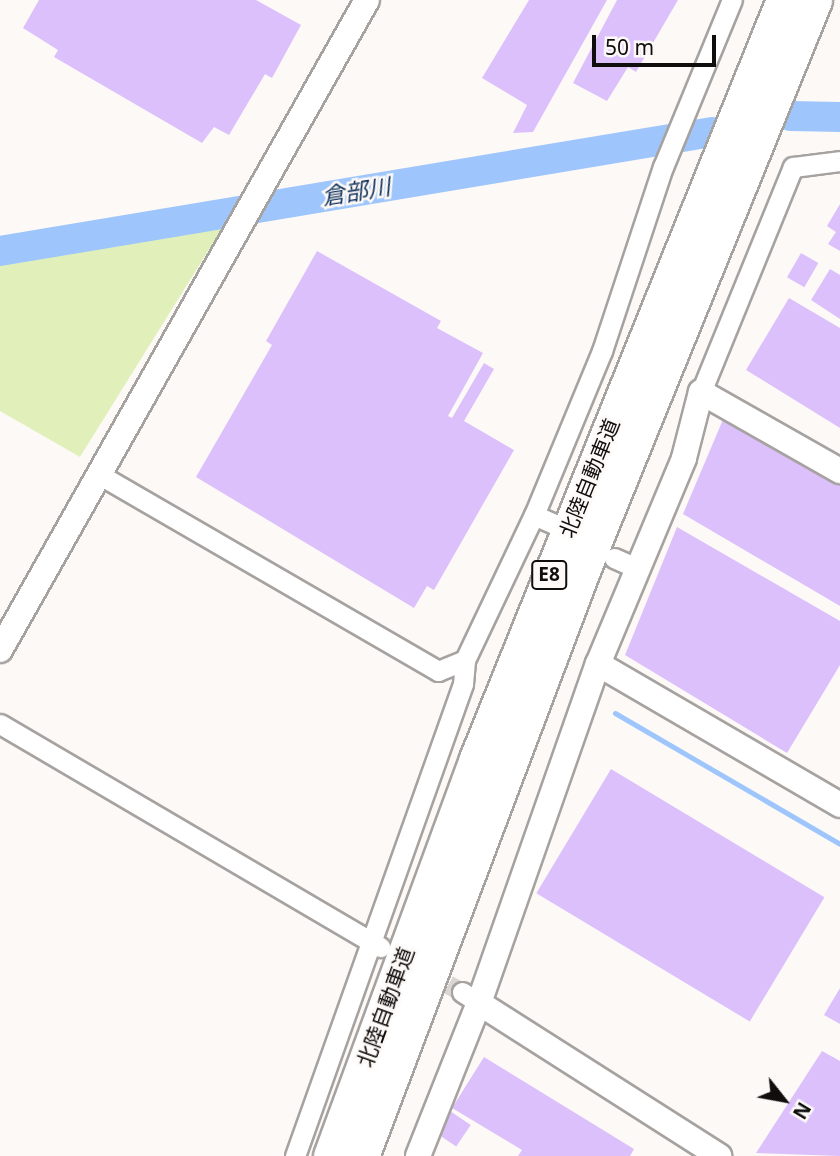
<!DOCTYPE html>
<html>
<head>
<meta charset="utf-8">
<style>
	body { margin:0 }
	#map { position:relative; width:840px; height:1156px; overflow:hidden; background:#fdf9f7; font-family:"Noto Sans","Noto Sans JP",sans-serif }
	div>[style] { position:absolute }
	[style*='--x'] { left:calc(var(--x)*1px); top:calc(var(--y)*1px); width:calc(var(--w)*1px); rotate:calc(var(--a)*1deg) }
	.green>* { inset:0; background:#e1f0ba }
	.stream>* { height:5px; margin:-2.5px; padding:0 2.5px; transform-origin:2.5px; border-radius:2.5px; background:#9ec6fc }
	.river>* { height:30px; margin:-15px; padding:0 15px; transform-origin:15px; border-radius:15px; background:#9ec6fc }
	.building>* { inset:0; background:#dcc0fc; transform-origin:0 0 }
	.minor-tunnel>* { height:19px; margin-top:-9.5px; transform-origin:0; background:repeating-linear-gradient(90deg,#d9d6d4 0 19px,transparent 0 29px) }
	.roads { filter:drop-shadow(2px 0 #a6a2a0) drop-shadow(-2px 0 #a6a2a0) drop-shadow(0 2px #a6a2a0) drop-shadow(0 -2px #a6a2a0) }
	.minor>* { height:19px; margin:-9.5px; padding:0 9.5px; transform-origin:9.5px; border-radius:9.5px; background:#fff }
	.tertiary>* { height:24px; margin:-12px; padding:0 12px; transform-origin:12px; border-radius:12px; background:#fff }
	.motorway>* { height:35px; margin:-17.5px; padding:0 17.5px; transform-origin:17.5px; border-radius:17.5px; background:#fff }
	span { translate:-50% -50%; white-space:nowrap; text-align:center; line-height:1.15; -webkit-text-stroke:5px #fdf9f7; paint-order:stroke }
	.shield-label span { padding:2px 5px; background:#fdf9f7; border:2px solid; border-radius:5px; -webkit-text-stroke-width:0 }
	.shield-label { font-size:19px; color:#0f0e0d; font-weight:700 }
	.street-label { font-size:21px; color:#0f0e0d }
	.water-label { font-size:23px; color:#10325b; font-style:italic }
	.north { position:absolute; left:749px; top:1065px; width:70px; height:70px; -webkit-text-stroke:5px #fdf9f7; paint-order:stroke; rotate:121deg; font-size:19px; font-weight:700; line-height:28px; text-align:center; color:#0f0e0d }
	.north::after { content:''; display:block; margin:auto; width:24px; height:32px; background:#0f0e0d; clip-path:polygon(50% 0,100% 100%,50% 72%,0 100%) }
	.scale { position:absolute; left:592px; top:35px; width:124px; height:32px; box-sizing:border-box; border:4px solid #0f0e0d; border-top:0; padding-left:9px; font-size:21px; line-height:24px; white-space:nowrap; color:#0f0e0d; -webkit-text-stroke:5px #fdf9f7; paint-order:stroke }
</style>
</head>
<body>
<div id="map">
	<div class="green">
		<div style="clip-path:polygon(223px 227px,80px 457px,0 411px,0 265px)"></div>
	</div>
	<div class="stream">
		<div style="--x:615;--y:713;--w:260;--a:30.2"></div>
	</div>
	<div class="river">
		<div style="--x:791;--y:116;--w:49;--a:1.2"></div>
		<div style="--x:0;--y:251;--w:722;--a:-9.49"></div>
	</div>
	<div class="building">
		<div style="clip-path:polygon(39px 0,256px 0,301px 25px,272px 78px,265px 74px,229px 135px,214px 127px,202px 143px,54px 57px,58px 50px,23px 28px)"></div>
		<div style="clip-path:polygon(529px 0,607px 0,533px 132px,513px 133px,527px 105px,482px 78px)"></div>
		<div style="clip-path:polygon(617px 0,678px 0,636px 72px,628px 67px,607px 101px,573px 83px)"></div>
		<div style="clip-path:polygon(840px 204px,840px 251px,828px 244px,836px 232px,827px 226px)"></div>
		<div style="clip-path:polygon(317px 251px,441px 321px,437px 328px,483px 353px,448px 416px,452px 418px,484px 363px,494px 369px,464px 421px,514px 450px,434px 590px,427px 586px,414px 608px,196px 477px,272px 345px,266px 341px)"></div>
		<div style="left:801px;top:253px;width:20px;height:28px;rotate:30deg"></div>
		<div style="clip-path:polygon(830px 269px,840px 275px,840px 319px,811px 300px)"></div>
		<div style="clip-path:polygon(789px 298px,840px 328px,840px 428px,746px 370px)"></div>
		<div style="clip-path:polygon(730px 403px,840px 466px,840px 606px,683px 514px)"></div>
		<div style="clip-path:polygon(677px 527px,840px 621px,840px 665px,787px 753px,625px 655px)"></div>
		<div style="left:611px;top:769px;width:249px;height:145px;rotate:31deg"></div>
		<div style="clip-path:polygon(840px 988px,840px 1024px,824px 1015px)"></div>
		<div style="clip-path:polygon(822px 1051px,840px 1061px,840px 1156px,756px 1153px)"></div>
		<div style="clip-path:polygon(484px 1057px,634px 1149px,630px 1156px,518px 1156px,522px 1150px,452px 1108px)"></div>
		<div style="left:450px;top:1111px;width:25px;height:26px;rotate:34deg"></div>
	</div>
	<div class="minor-tunnel">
		<div style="--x:423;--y:970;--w:45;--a:29.4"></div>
	</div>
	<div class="roads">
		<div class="minor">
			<div style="--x:701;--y:392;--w:243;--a:-67.8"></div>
			<div style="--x:793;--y:167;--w:47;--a:-7.3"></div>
			<div style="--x:100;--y:475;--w:391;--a:30.1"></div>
			<div style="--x:438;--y:671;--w:29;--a:-22"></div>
			<div style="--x:534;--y:515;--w:24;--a:24"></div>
			<div style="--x:614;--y:558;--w:24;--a:24"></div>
			<div style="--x:0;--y:724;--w:441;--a:30.4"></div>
			<div style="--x:462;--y:992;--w:20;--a:33"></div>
			<div style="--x:295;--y:1156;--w:501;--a:-70.41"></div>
			<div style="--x:463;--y:684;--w:24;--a:-85"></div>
			<div style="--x:465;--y:660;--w:161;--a:-64.6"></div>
			<div style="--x:534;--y:515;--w:178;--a:-67.5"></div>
			<div style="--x:602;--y:351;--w:194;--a:-71.7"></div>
			<div style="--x:663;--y:167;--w:181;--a:-67.6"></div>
		</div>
		<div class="tertiary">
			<div style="--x:0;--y:650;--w:746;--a:-60.55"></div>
			<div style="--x:598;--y:664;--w:280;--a:30.2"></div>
			<div style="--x:479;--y:1003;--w:285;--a:32.5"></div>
			<div style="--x:418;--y:1156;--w:165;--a:-68.3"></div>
			<div style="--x:479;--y:1003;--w:359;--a:-70.7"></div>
			<div style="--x:598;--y:664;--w:223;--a:-67.3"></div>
			<div style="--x:684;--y:458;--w:68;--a:-75.6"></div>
			<div style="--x:701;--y:392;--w:160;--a:29.6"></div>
		</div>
		<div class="motorway">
			<div style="--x:331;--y:1156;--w:423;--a:-69.8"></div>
			<div style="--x:477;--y:759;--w:819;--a:-67.98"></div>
			<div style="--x:361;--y:1156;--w:629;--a:-69.32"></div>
			<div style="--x:583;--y:568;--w:613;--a:-67.87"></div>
		</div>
	</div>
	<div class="shield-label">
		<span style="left:549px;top:575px">E8</span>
	</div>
	<div class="street-label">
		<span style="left:589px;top:478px;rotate:-68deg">北陸自動車道</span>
		<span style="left:385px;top:1007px;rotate:-70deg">北陸自動車道</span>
	</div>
	<div class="water-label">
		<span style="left:356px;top:191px;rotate:-9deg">倉部川</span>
	</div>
	<div class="north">N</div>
	<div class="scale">50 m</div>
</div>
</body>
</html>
